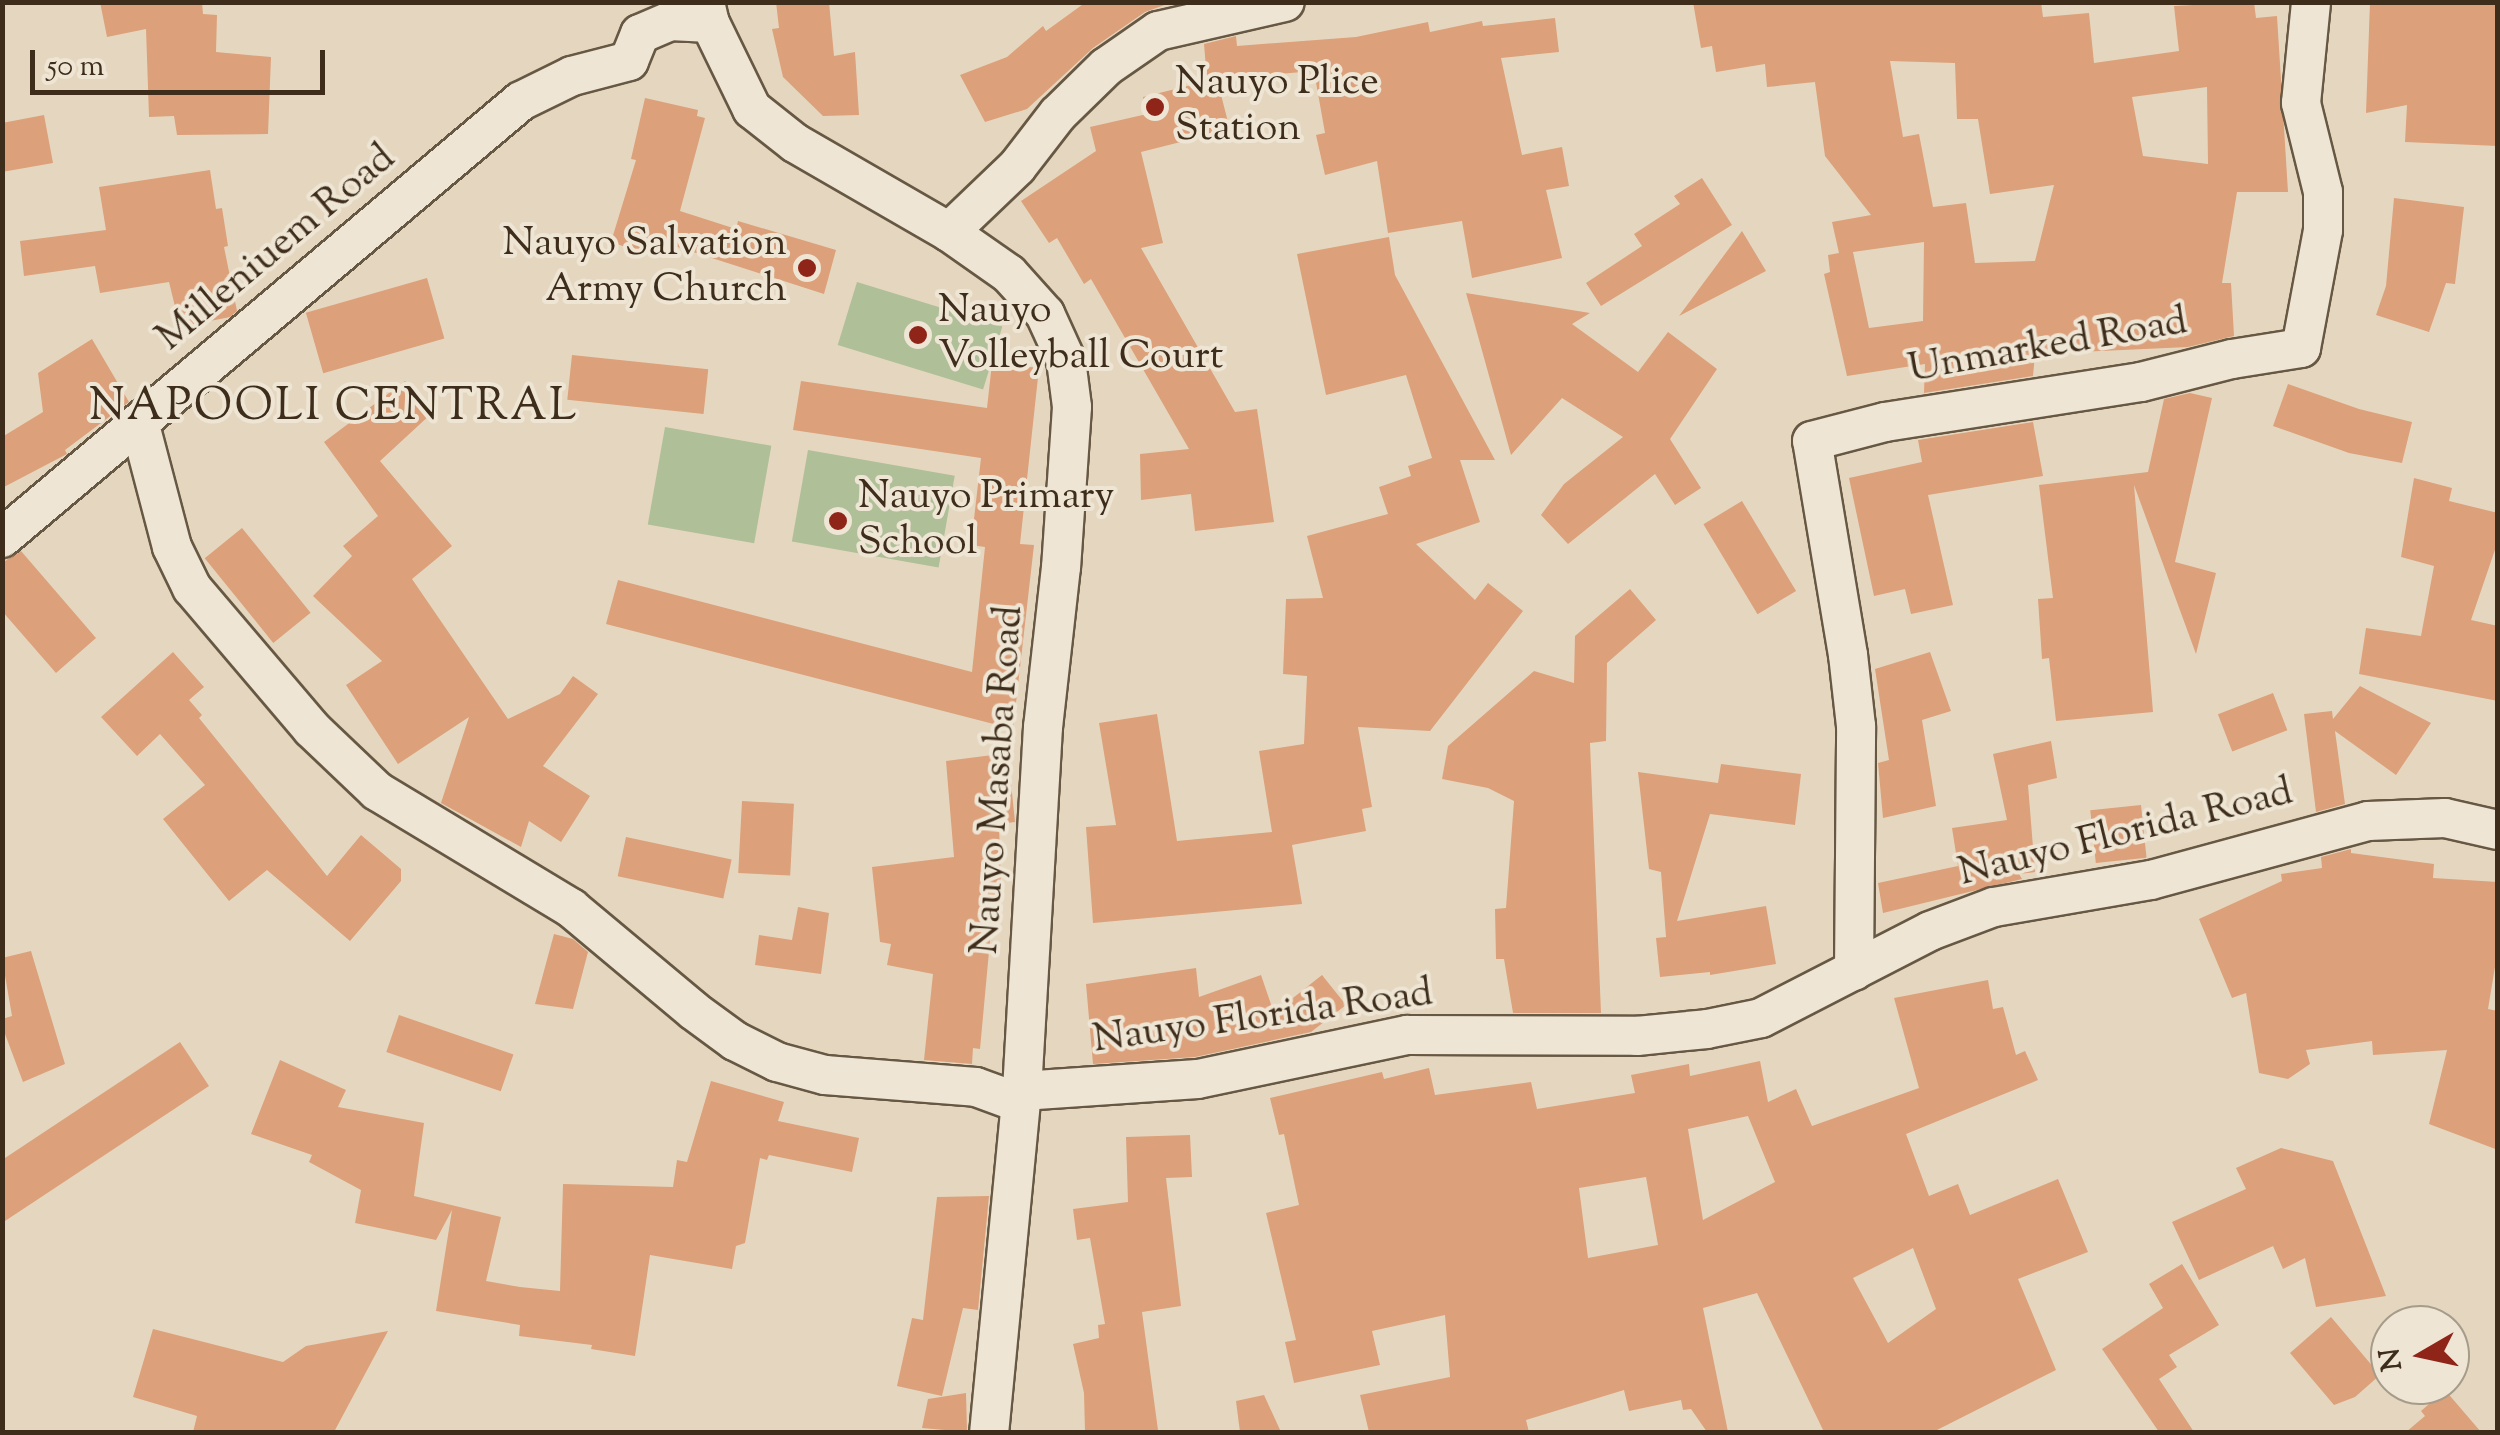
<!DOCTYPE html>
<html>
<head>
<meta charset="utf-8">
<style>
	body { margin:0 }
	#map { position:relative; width:2500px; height:1435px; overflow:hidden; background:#e5d7bf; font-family:"Sorts Mill Goudy",serif }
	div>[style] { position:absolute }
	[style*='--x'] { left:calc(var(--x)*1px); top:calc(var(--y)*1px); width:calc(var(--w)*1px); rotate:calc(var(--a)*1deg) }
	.green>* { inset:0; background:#afbf97; transform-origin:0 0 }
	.building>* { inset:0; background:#dca07a; transform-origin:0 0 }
	.roads { filter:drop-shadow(2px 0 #675843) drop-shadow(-2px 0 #675843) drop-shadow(0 2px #675843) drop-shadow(0 -2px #675843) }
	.street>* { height:38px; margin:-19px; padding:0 19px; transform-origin:19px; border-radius:19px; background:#eee5d5 }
	.dots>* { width:28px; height:28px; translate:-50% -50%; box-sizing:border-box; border:5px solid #eee5d5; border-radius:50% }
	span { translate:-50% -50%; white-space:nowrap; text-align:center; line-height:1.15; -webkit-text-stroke:8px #eee5d5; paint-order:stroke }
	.poi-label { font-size:40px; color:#3d2d1a }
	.left { translate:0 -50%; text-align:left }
	.right { translate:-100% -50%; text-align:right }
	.street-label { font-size:40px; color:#3d2d1a }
	.quarter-label { font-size:45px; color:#3d2d1a; letter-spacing:2.5px }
	.frame { position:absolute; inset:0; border:5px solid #3d2d1a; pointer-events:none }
	.north { position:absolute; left:2370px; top:1305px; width:100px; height:100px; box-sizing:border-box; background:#eee5d5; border:2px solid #a79b8a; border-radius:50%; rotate:261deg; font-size:28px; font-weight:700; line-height:40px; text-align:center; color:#3d2d1a }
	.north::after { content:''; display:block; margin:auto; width:35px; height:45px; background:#8f2418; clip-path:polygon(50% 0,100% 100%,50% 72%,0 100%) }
	.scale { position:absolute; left:30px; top:50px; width:295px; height:45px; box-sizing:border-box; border:5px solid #3d2d1a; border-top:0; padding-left:12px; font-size:30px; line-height:35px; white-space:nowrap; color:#3d2d1a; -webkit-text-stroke:8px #eee5d5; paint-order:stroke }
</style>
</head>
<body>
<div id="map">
	<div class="green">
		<div style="left:857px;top:282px;width:152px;height:66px;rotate:17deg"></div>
		<div style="left:665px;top:427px;width:108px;height:99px;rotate:10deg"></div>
		<div style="left:808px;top:450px;width:149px;height:93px;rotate:10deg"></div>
	</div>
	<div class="building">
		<div style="clip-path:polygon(100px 2px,202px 2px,203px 14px,217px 15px,216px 52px,271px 57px,268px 134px,177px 135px,174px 116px,149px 117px,146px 29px,107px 37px)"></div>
		<div style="clip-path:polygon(776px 2px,829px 2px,834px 56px,855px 52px,859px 115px,823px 116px,783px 77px,772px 29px,779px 28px)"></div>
		<div style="clip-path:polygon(1086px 2px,1173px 2px,1145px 12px,1093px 48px,1027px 109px,985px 122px,960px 75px,1007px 57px,1043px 26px,1046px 31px)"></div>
		<div style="clip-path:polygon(evenodd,1693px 2px,2041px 2px,2043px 17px,2089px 13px,2094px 63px,2179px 51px,2174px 6px,2254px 2px,2256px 18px,2277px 16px,2288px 192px,2237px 192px,2222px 283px,2231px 283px,2234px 336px,2188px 347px,2035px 354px,2033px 376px,1924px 393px,1925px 364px,1847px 376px,1824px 274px,1830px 272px,1828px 255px,1839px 253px,1832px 222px,1871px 215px,1825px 156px,1815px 82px,1767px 87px,1765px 64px,1716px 72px,1712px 46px,1701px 48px,1693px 2px,1890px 61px,1955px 63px,1957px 119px,1978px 119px,1990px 194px,2054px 185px,2035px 261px,1975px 263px,1966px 203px,1933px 207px,1919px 134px,1903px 137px,1890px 61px,1693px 2px,2207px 87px,2208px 164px,2143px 156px,2132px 97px,2207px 87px,1693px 2px,1924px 242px,1923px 321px,1869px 328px,1853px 252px,1924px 242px)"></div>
		<div style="clip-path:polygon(2370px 2px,2498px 2px,2498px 146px,2405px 142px,2407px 105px,2366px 113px)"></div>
		<div style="clip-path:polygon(1555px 18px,1559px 52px,1501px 58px,1522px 155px,1562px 147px,1569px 186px,1546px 190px,1562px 258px,1472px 278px,1462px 221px,1388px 233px,1377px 161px,1325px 175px,1316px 135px,1325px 133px,1314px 71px,1217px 79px,1229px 126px,1224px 131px,1141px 152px,1163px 243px,1141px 248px,1235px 412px,1257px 409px,1274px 522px,1195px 531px,1191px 494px,1141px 500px,1140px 454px,1189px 449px,1091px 279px,1084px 284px,1057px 238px,1049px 243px,1021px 201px,1096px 151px,1090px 127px,1147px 114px,1143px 97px,1216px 79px,1207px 80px,1204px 44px,1236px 36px,1237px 46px,1356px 37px,1428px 22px,1430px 32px,1482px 21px,1483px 26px)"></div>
		<div style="clip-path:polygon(645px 98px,698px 110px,697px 116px,705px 118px,680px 211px,736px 229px,738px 221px,836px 250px,824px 294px,662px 242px,659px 250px,648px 247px,646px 254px,611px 242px,636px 160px,631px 159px)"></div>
		<div style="clip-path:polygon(44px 115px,53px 163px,2px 172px,2px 123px)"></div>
		<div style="clip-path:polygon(210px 170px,216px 209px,222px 208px,228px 246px,224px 247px,237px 311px,230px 317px,180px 327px,169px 282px,100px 293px,95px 266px,24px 276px,20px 241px,106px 230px,99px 187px)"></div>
		<div style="clip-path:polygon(1702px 178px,1732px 225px,1601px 306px,1586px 283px,1642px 246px,1634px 234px,1680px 204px,1674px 196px)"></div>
		<div style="clip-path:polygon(2394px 198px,2464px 207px,2455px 284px,2446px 283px,2429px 332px,2376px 315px,2386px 286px)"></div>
		<div style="clip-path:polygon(1742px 231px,1766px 271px,1679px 316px)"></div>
		<div style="clip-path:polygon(1389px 237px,1395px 275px,1495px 460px,1460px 460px,1480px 522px,1416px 544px,1475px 600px,1488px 583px,1523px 611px,1430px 731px,1358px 727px,1372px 807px,1362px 809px,1366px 831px,1292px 845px,1302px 904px,1093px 923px,1086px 827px,1116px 825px,1099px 723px,1157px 714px,1177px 841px,1272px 832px,1259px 751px,1304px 744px,1307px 676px,1283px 674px,1286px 599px,1323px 598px,1307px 536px,1388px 514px,1379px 487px,1411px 476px,1408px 466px,1432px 458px,1406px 375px,1326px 395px,1297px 254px)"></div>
		<div style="left:427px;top:278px;width:63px;height:126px;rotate:74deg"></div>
		<div style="clip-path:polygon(1466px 293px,1590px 313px,1572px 324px,1638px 372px,1668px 332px,1717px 369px,1670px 439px,1701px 488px,1675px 505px,1655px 474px,1568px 544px,1541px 515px,1564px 484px,1623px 437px,1562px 398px,1511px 455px)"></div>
		<div style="clip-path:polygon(92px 339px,129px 402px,65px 450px,67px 454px,2px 488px,2px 437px,43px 412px,38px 373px)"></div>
		<div style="left:572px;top:355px;width:137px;height:45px;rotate:6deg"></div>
		<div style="clip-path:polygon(992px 363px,1039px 368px,1020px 544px,1034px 545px,1013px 729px,606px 624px,618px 580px,972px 672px,985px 547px,971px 545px,981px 458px,793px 430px,801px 381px,987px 408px)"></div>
		<div style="clip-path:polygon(405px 381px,432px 413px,380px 461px,452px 546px,412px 579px,508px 719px,560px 694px,573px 676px,598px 694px,543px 766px,590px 796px,561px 842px,529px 821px,521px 847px,441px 803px,469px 717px,398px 764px,346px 685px,382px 661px,313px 596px,352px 556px,343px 546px,378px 516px,324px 442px)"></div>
		<div style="clip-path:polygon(2288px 384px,2359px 409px,2412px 422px,2402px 463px,2349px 453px,2273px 426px)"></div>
		<div style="clip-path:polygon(2190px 393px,2212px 398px,2175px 562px,2216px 573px,2196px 654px,2134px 485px,2153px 712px,2056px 721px,2049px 658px,2042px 659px,2038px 599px,2053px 598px,2039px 485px,2148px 472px,2164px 399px)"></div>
		<div style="clip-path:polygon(2033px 422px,2043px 476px,1928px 495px,1953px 605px,1911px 614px,1905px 589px,1874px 596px,1849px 478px,1922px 462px,1918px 440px)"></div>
		<div style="clip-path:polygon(2414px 478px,2452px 488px,2449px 501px,2498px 513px,2498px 541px,2471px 620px,2498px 626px,2498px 701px,2359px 674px,2366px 628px,2421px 636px,2434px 566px,2401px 557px)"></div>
		<div style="left:1742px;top:501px;width:105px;height:45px;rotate:59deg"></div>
		<div style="left:242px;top:528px;width:109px;height:48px;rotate:51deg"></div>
		<div style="clip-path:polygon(21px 551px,96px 638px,56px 673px,2px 611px,2px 563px)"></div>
		<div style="clip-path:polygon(1630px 589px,1656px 620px,1607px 663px,1606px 741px,1590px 743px,1601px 1013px,1513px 1013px,1504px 959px,1496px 959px,1495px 909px,1506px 908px,1514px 801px,1488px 788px,1442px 779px,1448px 746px,1534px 671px,1574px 683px,1575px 636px)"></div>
		<div style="clip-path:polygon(173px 652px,204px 687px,189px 700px,202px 715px,199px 718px,327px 876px,361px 835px,401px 869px,401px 881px,350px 941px,267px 870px,229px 901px,163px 819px,205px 785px,160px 734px,137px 756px,101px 717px)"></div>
		<div style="clip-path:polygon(1930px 652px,1951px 711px,1922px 720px,1936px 806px,1883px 818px,1878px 763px,1889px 760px,1875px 669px)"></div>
		<div style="clip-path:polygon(2360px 686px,2431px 723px,2396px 775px,2335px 731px,2345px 804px,2316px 812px,2304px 714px,2332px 711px,2333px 719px)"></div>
		<div style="left:2273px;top:693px;width:40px;height:59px;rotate:69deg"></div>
		<div style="clip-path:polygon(2051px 741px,2057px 778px,2028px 785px,2035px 872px,2019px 874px,2022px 879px,1883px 913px,1878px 883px,1958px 866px,1952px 828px,2007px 820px,1993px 754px)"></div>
		<div style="clip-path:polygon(1008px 753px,1015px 822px,999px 824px,1002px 919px,992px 919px,980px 1049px,973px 1048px,972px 1064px,924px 1060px,933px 974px,887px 965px,891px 944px,880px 942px,872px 867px,954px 857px,946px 761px)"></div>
		<div style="clip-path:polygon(1721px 764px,1801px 774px,1795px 825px,1710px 814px,1677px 921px,1766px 906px,1776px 964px,1710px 975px,1710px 972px,1660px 977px,1656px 938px,1666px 937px,1661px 872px,1649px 869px,1638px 772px,1718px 783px)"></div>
		<div style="left:742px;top:801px;width:52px;height:72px;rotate:3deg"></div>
		<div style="left:2141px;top:805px;width:53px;height:51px;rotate:84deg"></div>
		<div style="left:626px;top:837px;width:108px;height:40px;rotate:12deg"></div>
		<div style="clip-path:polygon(2351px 849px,2351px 853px,2434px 864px,2433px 878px,2498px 882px,2498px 949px,2488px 1009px,2498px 1011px,2498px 1150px,2429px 1124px,2447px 1050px,2373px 1055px,2372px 1041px,2306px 1050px,2310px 1064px,2288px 1079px,2259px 1073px,2246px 993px,2232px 998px,2199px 919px,2282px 881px,2281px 874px,2322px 868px,2321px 857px)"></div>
		<div style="clip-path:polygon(798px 907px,829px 913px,821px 974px,755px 965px,759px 935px,792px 940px)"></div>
		<div style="clip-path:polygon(554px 934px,573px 939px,588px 952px,573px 1009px,535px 1004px)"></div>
		<div style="clip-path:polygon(31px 951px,65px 1064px,23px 1082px,2px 1026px,2px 1019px,12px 1016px,2px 958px)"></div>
		<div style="clip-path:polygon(1196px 968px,1199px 997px,1261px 975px,1274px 1013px,1322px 975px,1346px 1005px,1311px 1032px,1195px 1057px,1093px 1064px,1086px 984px)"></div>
		<div style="clip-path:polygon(evenodd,1988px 980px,1993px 1009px,2003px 1007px,2016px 1055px,2025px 1051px,2038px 1080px,1906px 1134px,1929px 1196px,1958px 1184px,1970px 1215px,2058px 1179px,2088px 1252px,2018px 1279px,2056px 1370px,1933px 1432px,1824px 1432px,1757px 1293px,1703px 1308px,1728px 1432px,1707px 1432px,1691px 1409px,1683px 1410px,1681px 1400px,1629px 1411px,1624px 1390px,1526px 1420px,1529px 1432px,1369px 1432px,1360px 1395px,1450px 1377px,1445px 1315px,1372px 1331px,1380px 1365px,1294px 1383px,1285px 1342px,1296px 1340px,1266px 1213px,1299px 1205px,1284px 1134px,1279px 1135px,1270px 1098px,1382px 1072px,1384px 1079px,1429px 1068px,1435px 1095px,1531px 1082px,1537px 1109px,1635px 1093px,1631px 1075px,1689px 1064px,1690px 1076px,1760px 1061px,1768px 1102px,1796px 1089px,1812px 1126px,1919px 1088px,1894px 998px,1988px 980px,1748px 1116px,1775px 1182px,1703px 1220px,1688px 1129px,1748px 1116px,1988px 980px,1646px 1177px,1658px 1245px,1588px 1258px,1579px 1188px,1646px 1177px,1988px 980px,1913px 1248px,1936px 1309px,1888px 1343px,1853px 1278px,1913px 1248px)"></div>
		<div style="left:399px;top:1015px;width:121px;height:39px;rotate:19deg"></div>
		<div style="clip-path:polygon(180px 1042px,209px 1086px,2px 1223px,2px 1160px)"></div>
		<div style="clip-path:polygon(280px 1060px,346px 1090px,338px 1107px,424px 1123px,414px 1196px,501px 1217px,486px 1281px,520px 1287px,560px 1291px,563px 1184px,673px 1187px,677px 1160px,687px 1162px,711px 1081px,784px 1102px,778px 1121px,859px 1138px,852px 1172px,769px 1155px,767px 1160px,760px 1158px,745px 1243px,736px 1246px,732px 1269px,650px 1255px,635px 1356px,591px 1349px,592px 1345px,519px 1336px,520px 1325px,436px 1311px,452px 1210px,436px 1240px,355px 1223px,361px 1190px,309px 1162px,312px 1155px,251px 1134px)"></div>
		<div style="clip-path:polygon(1190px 1135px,1192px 1177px,1166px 1178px,1181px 1306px,1142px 1312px,1158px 1430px,1085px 1432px,1084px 1393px,1073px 1344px,1099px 1338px,1098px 1325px,1105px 1324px,1090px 1238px,1077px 1240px,1073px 1209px,1128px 1202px,1126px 1137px)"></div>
		<div style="clip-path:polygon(2281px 1148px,2333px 1161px,2386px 1296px,2316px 1307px,2305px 1258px,2283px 1269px,2273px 1246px,2199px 1280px,2172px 1222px,2246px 1189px,2236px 1168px)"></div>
		<div style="clip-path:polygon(989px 1196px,978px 1310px,963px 1308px,942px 1396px,897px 1386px,912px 1318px,923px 1320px,937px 1197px)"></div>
		<div style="clip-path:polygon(2182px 1264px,2219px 1325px,2169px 1355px,2177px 1367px,2159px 1379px,2194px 1432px,2159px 1432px,2102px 1349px,2163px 1308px,2149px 1284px)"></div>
		<div style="clip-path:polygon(2331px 1317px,2380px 1375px,2355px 1397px,2334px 1405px,2290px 1353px)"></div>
		<div style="clip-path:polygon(153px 1329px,283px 1362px,306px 1346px,388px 1331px,334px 1432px,193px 1432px,197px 1416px,133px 1397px)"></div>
		<div style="clip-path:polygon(2445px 1390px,2481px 1432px,2406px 1432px,2425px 1416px,2421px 1411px)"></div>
		<div style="clip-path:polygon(966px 1393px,967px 1432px,922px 1428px,928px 1399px)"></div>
		<div style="clip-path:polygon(1264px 1395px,1281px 1432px,1240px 1432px,1236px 1401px)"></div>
	</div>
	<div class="roads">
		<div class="street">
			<div style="--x:705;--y:2;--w:22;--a:77"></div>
			<div style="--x:710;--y:23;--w:96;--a:64"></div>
			<div style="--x:752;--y:109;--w:55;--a:38.3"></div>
			<div style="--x:795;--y:143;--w:178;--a:30"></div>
			<div style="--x:949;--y:232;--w:73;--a:35"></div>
			<div style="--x:1009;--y:274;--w:54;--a:48"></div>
			<div style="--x:1045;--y:314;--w:51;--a:65.5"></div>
			<div style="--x:1066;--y:360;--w:47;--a:82.7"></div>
			<div style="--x:1072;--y:407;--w:160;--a:93.9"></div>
			<div style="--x:1061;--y:567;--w:161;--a:96.4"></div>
			<div style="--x:1043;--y:727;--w:365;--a:93.3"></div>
			<div style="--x:1022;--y:1091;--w:343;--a:95.5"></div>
			<div style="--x:949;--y:232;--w:94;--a:-43.7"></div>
			<div style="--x:1017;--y:167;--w:67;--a:-52.3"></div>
			<div style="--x:1058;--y:114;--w:67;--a:-44.4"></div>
			<div style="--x:1106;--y:67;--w:63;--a:-34.7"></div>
			<div style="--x:1158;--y:31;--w:130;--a:-12.9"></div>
			<div style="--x:140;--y:425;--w:126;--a:75.3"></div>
			<div style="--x:172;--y:547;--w:46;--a:64"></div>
			<div style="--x:192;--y:588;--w:185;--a:49.6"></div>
			<div style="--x:312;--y:729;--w:90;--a:43.6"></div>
			<div style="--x:377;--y:791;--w:227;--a:31.1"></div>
			<div style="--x:571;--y:908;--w:160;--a:39.9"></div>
			<div style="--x:694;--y:1011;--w:51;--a:36.2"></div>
			<div style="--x:735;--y:1041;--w:47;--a:26.6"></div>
			<div style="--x:777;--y:1062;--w:50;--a:15.2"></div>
			<div style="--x:825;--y:1075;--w:151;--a:4.5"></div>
			<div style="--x:976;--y:1087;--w:47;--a:20"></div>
			<div style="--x:2;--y:538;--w:678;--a:-40.1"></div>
			<div style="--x:521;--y:101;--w:57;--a:-26.1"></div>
			<div style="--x:572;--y:76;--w:59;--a:-14.7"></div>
			<div style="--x:629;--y:61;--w:29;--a:-68"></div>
			<div style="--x:640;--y:34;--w:33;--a:-23"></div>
			<div style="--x:670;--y:21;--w:40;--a:2.9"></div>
			<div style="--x:1854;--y:971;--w:245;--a:-89.5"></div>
			<div style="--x:1856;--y:726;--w:71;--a:-96.4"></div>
			<div style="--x:1848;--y:655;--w:217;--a:-99.5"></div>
			<div style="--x:1812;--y:441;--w:75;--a:-14.6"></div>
			<div style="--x:1885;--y:422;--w:259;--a:-8.9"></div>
			<div style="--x:2141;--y:382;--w:94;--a:-14.2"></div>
			<div style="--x:2232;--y:359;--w:70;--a:-9.1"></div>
			<div style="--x:2301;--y:348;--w:120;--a:-79.4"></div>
			<div style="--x:2323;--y:230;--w:38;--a:-90"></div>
			<div style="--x:2323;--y:192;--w:92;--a:-103.9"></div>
			<div style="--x:2301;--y:103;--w:101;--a:-84.3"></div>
			<div style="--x:1022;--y:1091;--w:176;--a:-3.9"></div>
			<div style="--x:1198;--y:1079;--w:214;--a:-11.9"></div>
			<div style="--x:1407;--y:1035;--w:230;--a:0.2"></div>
			<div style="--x:1637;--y:1036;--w:70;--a:-5.7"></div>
			<div style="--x:1707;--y:1029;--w:55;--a:-11.5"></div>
			<div style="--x:1761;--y:1018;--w:190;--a:-27.2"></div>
			<div style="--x:1930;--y:931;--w:68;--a:-20.6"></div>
			<div style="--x:1994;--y:907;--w:159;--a:-9.8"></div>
			<div style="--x:2151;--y:880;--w:225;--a:-15.2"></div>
			<div style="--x:2368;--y:821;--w:77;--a:-2.2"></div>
			<div style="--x:2445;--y:818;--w:54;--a:12.8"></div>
		</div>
	</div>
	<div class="dots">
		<div style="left:1155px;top:107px;background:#8f2418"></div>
		<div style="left:807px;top:268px;background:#8f2418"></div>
		<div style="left:918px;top:335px;background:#8f2418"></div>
		<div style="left:838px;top:521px;background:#8f2418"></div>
	</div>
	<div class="poi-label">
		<span class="left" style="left:1175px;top:107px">Nauyo Plice<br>Station</span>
		<span class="right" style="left:787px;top:268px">Nauyo Salvation<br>Army Church</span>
		<span class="left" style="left:938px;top:335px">Nauyo<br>Volleyball Court</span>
		<span class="left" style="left:858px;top:521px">Nauyo Primary<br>School</span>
	</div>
	<div class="street-label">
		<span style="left:277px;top:249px;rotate:-40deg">Milleniuem Road</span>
		<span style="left:2048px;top:347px;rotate:-10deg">Unmarked Road</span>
		<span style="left:999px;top:780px;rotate:-86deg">Nauyo Masaba Road</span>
		<span style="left:2126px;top:834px;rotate:-14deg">Nauyo Florida Road</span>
		<span style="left:1263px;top:1018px;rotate:-8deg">Nauyo Florida Road</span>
	</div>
	<div class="quarter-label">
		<span style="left:334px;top:409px">NAPOOLI CENTRAL</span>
	</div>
	<div class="frame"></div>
	<div class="north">N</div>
	<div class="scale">50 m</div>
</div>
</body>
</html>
